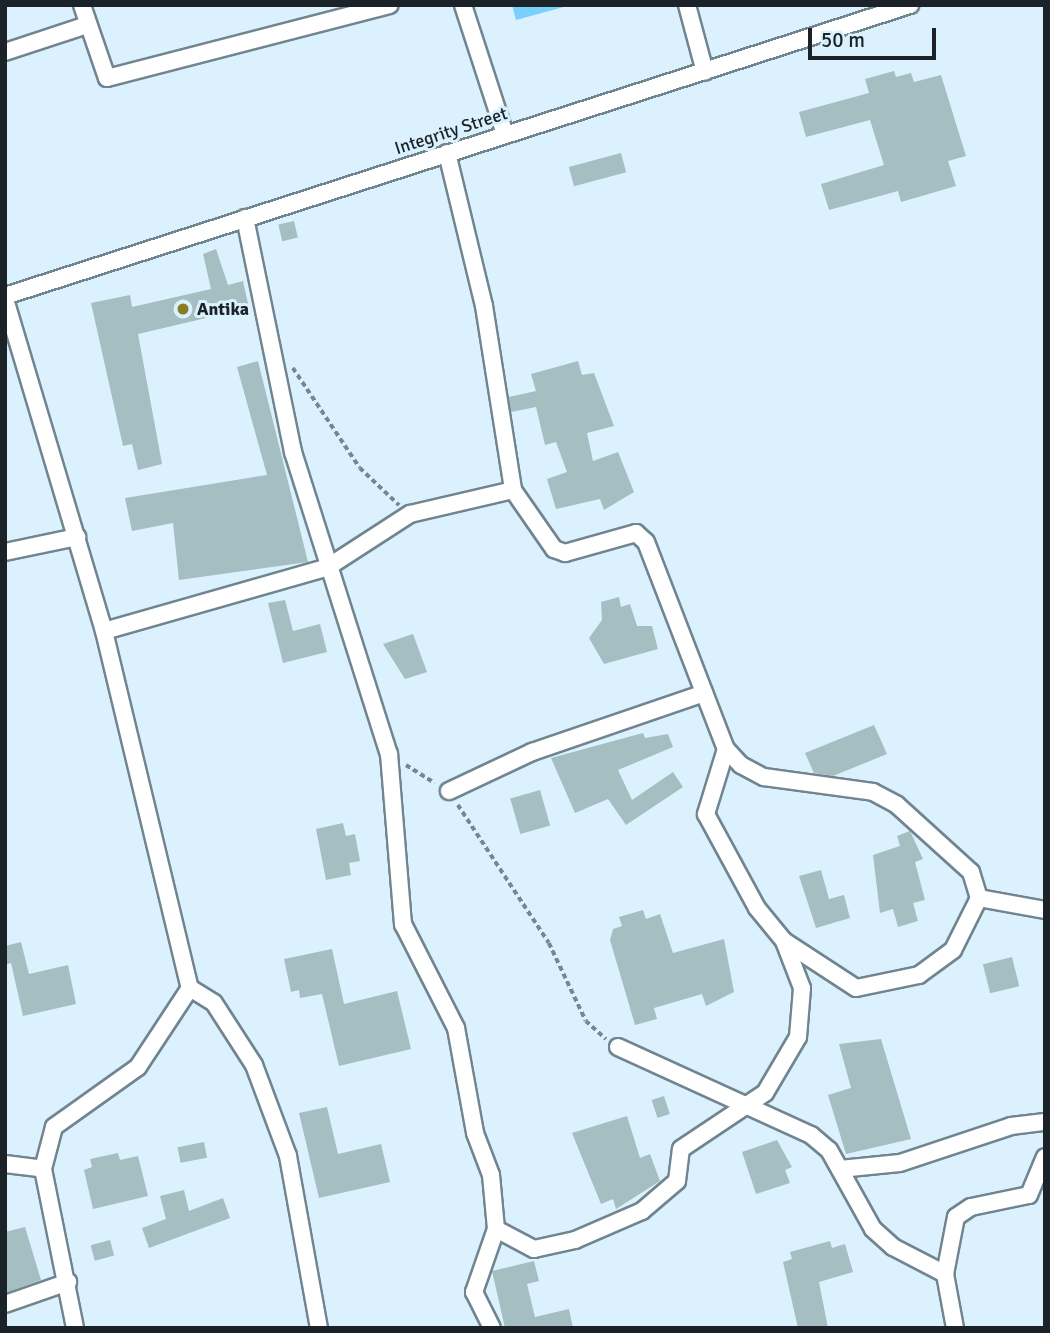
<!DOCTYPE html>
<html>
<head>
<meta charset="utf-8">
<style>
	body { margin:0 }
	#map { position:relative; width:1050px; height:1333px; overflow:hidden; background:#dbf1fd; font-family:Signika,sans-serif }
	div>[style] { position:absolute }
	[style*='--x'] { left:calc(var(--x)*1px); top:calc(var(--y)*1px); width:calc(var(--w)*1px); rotate:calc(var(--a)*1deg) }
	.green>* { inset:0; background:#79d0fa }
	.building>* { inset:0; background:#a4bec1; transform-origin:0 0 }
	.path>* { height:3.5px; margin-top:-1.75px; transform-origin:0; background:repeating-linear-gradient(90deg,#78878f 0 5px,transparent 0 8.5px) }
	.roads { filter:drop-shadow(2px 0 #718590) drop-shadow(-2px 0 #718590) drop-shadow(0 2px #718590) drop-shadow(0 -2px #718590) }
	.minor>* { height:16px; margin:-8px; padding:0 8px; transform-origin:8px; border-radius:8px; background:#fff }
	.dots>* { width:19px; height:19px; translate:-50% -50%; box-sizing:border-box; border:4px solid #dbf1fd; border-radius:50% }
	span { translate:-50% -50%; white-space:nowrap; text-align:center; line-height:1.15; -webkit-text-stroke:6px #dbf1fd; paint-order:stroke }
	.street-label { font-size:18px; color:#1b2328 }
	.poi-label { font-size:18px; color:#1b2328; font-weight:700 }
	.left { translate:0 -50%; text-align:left }
	.frame { position:absolute; inset:0; border:7px solid #1b2328; pointer-events:none }
	.scale { position:absolute; left:808px; top:28px; width:128px; height:32px; box-sizing:border-box; border:4px solid #1b2328; border-top:0; padding-left:9px; font-size:21px; line-height:24px; white-space:nowrap; color:#1b2328; -webkit-text-stroke:5px #dbf1fd; paint-order:stroke }
</style>
</head>
<body>
<div id="map">
	<div class="green">
		<div style="clip-path:polygon(512px 5px,571px 5px,516px 20px)"></div>
	</div>
	<div class="building">
		<div style="clip-path:polygon(894px 71px,896px 77px,911px 73px,914px 82px,941px 75px,966px 156px,948px 161px,956px 186px,901px 202px,898px 191px,829px 210px,821px 184px,884px 165px,870px 120px,806px 137px,799px 112px,869px 93px,865px 79px)"></div>
		<div style="left:621px;top:153px;width:20px;height:54px;rotate:75deg"></div>
		<div style="left:294px;top:221px;width:17px;height:16px;rotate:77deg"></div>
		<div style="clip-path:polygon(216px 249px,228px 285px,243px 281px,249px 308px,138px 334px,162px 464px,138px 470px,132px 444px,123px 446px,91px 303px,130px 295px,132px 307px,211px 289px,203px 254px)"></div>
		<div style="clip-path:polygon(258px 361px,308px 562px,179px 580px,173px 523px,132px 531px,125px 498px,267px 475px,237px 367px)"></div>
		<div style="clip-path:polygon(578px 361px,582px 375px,594px 373px,614px 426px,587px 433px,593px 461px,618px 452px,634px 492px,604px 510px,600px 499px,556px 509px,547px 479px,567px 472px,556px 442px,545px 445px,536px 407px,511px 412px,509px 397px,536px 391px,531px 374px)"></div>
		<div style="clip-path:polygon(619px 597px,621px 607px,630px 604px,637px 626px,652px 626px,658px 649px,604px 664px,589px 638px,602px 620px,601px 602px)"></div>
		<div style="clip-path:polygon(285px 600px,293px 631px,320px 624px,327px 652px,283px 663px,268px 603px)"></div>
		<div style="clip-path:polygon(413px 634px,427px 672px,405px 679px,383px 644px)"></div>
		<div style="clip-path:polygon(874px 725px,887px 754px,833px 776px,814px 773px,805px 753px)"></div>
		<div style="clip-path:polygon(643px 733px,645px 738px,668px 734px,673px 747px,618px 770px,632px 800px,673px 772px,683px 787px,626px 825px,608px 799px,575px 813px,551px 758px)"></div>
		<div style="left:540px;top:790px;width:37px;height:31px;rotate:74deg"></div>
		<div style="clip-path:polygon(343px 823px,346px 836px,355px 834px,360px 861px,349px 863px,351px 875px,326px 880px,316px 829px)"></div>
		<div style="clip-path:polygon(910px 831px,923px 859px,915px 862px,925px 900px,913px 903px,918px 921px,898px 927px,893px 909px,880px 913px,873px 855px,900px 846px,897px 836px)"></div>
		<div style="clip-path:polygon(821px 870px,829px 899px,844px 895px,850px 918px,816px 928px,799px 876px)"></div>
		<div style="clip-path:polygon(643px 910px,646px 919px,660px 914px,673px 953px,724px 939px,734px 992px,706px 1006px,702px 994px,654px 1008px,657px 1019px,635px 1025px,610px 940px,613px 929px,622px 926px,619px 917px)"></div>
		<div style="clip-path:polygon(21px 942px,29px 974px,68px 965px,76px 1004px,23px 1016px,11px 963px,5px 965px,5px 946px)"></div>
		<div style="clip-path:polygon(332px 949px,344px 1004px,397px 991px,411px 1049px,339px 1066px,322px 994px,300px 998px,299px 990px,291px 992px,284px 959px)"></div>
		<div style="left:1012px;top:957px;width:30px;height:30px;rotate:76deg"></div>
		<div style="clip-path:polygon(881px 1039px,911px 1139px,846px 1154px,828px 1095px,851px 1088px,839px 1044px)"></div>
		<div style="left:664px;top:1096px;width:19px;height:13px;rotate:72deg"></div>
		<div style="clip-path:polygon(327px 1107px,338px 1154px,381px 1144px,390px 1182px,319px 1198px,299px 1113px)"></div>
		<div style="clip-path:polygon(627px 1116px,640px 1158px,650px 1154px,660px 1181px,616px 1209px,613px 1199px,601px 1204px,572px 1133px)"></div>
		<div style="clip-path:polygon(777px 1140px,792px 1167px,785px 1170px,790px 1183px,756px 1194px,742px 1152px)"></div>
		<div style="left:204px;top:1142px;width:16px;height:27px;rotate:79deg"></div>
		<div style="clip-path:polygon(118px 1153px,120px 1160px,138px 1156px,148px 1196px,93px 1209px,84px 1170px,92px 1167px,90px 1159px)"></div>
		<div style="clip-path:polygon(184px 1190px,189px 1211px,223px 1198px,230px 1218px,149px 1248px,142px 1228px,166px 1219px,160px 1196px)"></div>
		<div style="clip-path:polygon(25px 1227px,41px 1280px,5px 1293px,5px 1232px)"></div>
		<div style="left:110px;top:1240px;width:16px;height:20px;rotate:75deg"></div>
		<div style="clip-path:polygon(830px 1241px,832px 1248px,845px 1244px,853px 1272px,819px 1282px,828px 1328px,798px 1328px,783px 1262px,792px 1259px,790px 1252px)"></div>
		<div style="clip-path:polygon(534px 1261px,539px 1281px,527px 1284px,535px 1317px,569px 1309px,573px 1328px,505px 1328px,492px 1271px)"></div>
	</div>
	<div class="path">
		<div style="--x:293;--y:368;--w:120;--a:56.2"></div>
		<div style="--x:360;--y:468;--w:54;--a:43.5"></div>
		<div style="--x:406;--y:765;--w:34;--a:32"></div>
		<div style="--x:458;--y:805;--w:165;--a:56.6"></div>
		<div style="--x:549;--y:943;--w:86;--a:64.6"></div>
		<div style="--x:586;--y:1021;--w:27;--a:42"></div>
	</div>
	<div class="roads">
		<div class="minor">
			<div style="--x:82;--y:5;--w:77;--a:71.1"></div>
			<div style="--x:107;--y:78;--w:292;--a:-14.5"></div>
			<div style="--x:463;--y:5;--w:136;--a:72"></div>
			<div style="--x:687;--y:5;--w:69;--a:75"></div>
			<div style="--x:5;--y:52;--w:86;--a:-18.2"></div>
			<div style="--x:447;--y:153;--w:157;--a:76.4"></div>
			<div style="--x:484;--y:306;--w:186;--a:81"></div>
			<div style="--x:513;--y:490;--w:72;--a:55.2"></div>
			<div style="--x:554;--y:549;--w:12;--a:20"></div>
			<div style="--x:565;--y:553;--w:74;--a:-15.7"></div>
			<div style="--x:636;--y:533;--w:13;--a:42"></div>
			<div style="--x:646;--y:542;--w:222;--a:68.9"></div>
			<div style="--x:726;--y:749;--w:22;--a:47"></div>
			<div style="--x:741;--y:765;--w:26;--a:28"></div>
			<div style="--x:764;--y:777;--w:110;--a:7.8"></div>
			<div style="--x:873;--y:792;--w:27;--a:28"></div>
			<div style="--x:897;--y:805;--w:100;--a:42.2"></div>
			<div style="--x:971;--y:872;--w:27;--a:73"></div>
			<div style="--x:979;--y:898;--w:58;--a:116.6"></div>
			<div style="--x:953;--y:950;--w:42;--a:143.7"></div>
			<div style="--x:919;--y:975;--w:64;--a:168.3"></div>
			<div style="--x:856;--y:988;--w:86;--a:-146.9"></div>
			<div style="--x:784;--y:941;--w:43;--a:-129.3"></div>
			<div style="--x:757;--y:908;--w:107;--a:-118.5"></div>
			<div style="--x:706;--y:814;--w:68;--a:-72.9"></div>
			<div style="--x:245;--y:218;--w:239;--a:78.4"></div>
			<div style="--x:293;--y:452;--w:317;--a:72.4"></div>
			<div style="--x:389;--y:754;--w:171;--a:85.3"></div>
			<div style="--x:403;--y:924;--w:117;--a:63"></div>
			<div style="--x:456;--y:1028;--w:107;--a:79.7"></div>
			<div style="--x:475;--y:1133;--w:45;--a:69.1"></div>
			<div style="--x:491;--y:1175;--w:54;--a:84.7"></div>
			<div style="--x:496;--y:1229;--w:67;--a:109.2"></div>
			<div style="--x:474;--y:1292;--w:40;--a:63.4"></div>
			<div style="--x:5;--y:296;--w:951;--a:-17.83"></div>
			<div style="--x:5;--y:299;--w:346;--a:73.4"></div>
			<div style="--x:104;--y:631;--w:367;--a:76.5"></div>
			<div style="--x:190;--y:988;--w:95;--a:123.4"></div>
			<div style="--x:138;--y:1067;--w:103;--a:144.5"></div>
			<div style="--x:54;--y:1127;--w:43;--a:104.7"></div>
			<div style="--x:43;--y:1169;--w:162;--a:78.6"></div>
			<div style="--x:5;--y:552;--w:74;--a:-11.8"></div>
			<div style="--x:104;--y:631;--w:233;--a:-15.9"></div>
			<div style="--x:328;--y:567;--w:98;--a:-32.9"></div>
			<div style="--x:410;--y:514;--w:106;--a:-13.1"></div>
			<div style="--x:449;--y:791;--w:92;--a:-25.2"></div>
			<div style="--x:532;--y:752;--w:182;--a:-18.9"></div>
			<div style="--x:979;--y:898;--w:67;--a:10.3"></div>
			<div style="--x:190;--y:988;--w:28;--a:32"></div>
			<div style="--x:214;--y:1003;--w:74;--a:57.2"></div>
			<div style="--x:254;--y:1065;--w:97;--a:69.5"></div>
			<div style="--x:288;--y:1156;--w:175;--a:79.8"></div>
			<div style="--x:618;--y:1047;--w:212;--a:24.5"></div>
			<div style="--x:811;--y:1135;--w:23;--a:40"></div>
			<div style="--x:829;--y:1150;--w:90;--a:60.9"></div>
			<div style="--x:873;--y:1229;--w:27;--a:42"></div>
			<div style="--x:893;--y:1247;--w:59;--a:27.4"></div>
			<div style="--x:5;--y:1164;--w:38;--a:7"></div>
			<div style="--x:840;--y:1169;--w:60;--a:-5.7"></div>
			<div style="--x:900;--y:1163;--w:117;--a:-18.4"></div>
			<div style="--x:1011;--y:1126;--w:34;--a:-7"></div>
			<div style="--x:496;--y:1229;--w:43;--a:27.8"></div>
			<div style="--x:534;--y:1249;--w:42;--a:-12.4"></div>
			<div style="--x:575;--y:1240;--w:73;--a:-23.4"></div>
			<div style="--x:642;--y:1211;--w:46;--a:-40.6"></div>
			<div style="--x:677;--y:1181;--w:32;--a:-83"></div>
			<div style="--x:681;--y:1149;--w:101;--a:-33.7"></div>
			<div style="--x:765;--y:1093;--w:65;--a:-59.5"></div>
			<div style="--x:798;--y:1037;--w:49;--a:-85.3"></div>
			<div style="--x:802;--y:988;--w:50;--a:-111"></div>
			<div style="--x:5;--y:1304;--w:67;--a:-19.2"></div>
			<div style="--x:955;--y:1328;--w:55;--a:-100.5"></div>
			<div style="--x:945;--y:1274;--w:58;--a:-79.1"></div>
			<div style="--x:956;--y:1217;--w:18;--a:-34"></div>
			<div style="--x:971;--y:1207;--w:59;--a:-11.7"></div>
			<div style="--x:1029;--y:1195;--w:41;--a:-67.2"></div>
		</div>
	</div>
	<div class="dots">
		<div style="left:183px;top:309px;background:#887d23"></div>
	</div>
	<div class="street-label">
		<span style="left:451px;top:131px;rotate:-18deg">Integrity Street</span>
	</div>
	<div class="poi-label">
		<span class="left" style="left:197px;top:309px">Antika</span>
	</div>
	<div class="frame"></div>
	<div class="scale">50 m</div>
</div>
</body>
</html>
